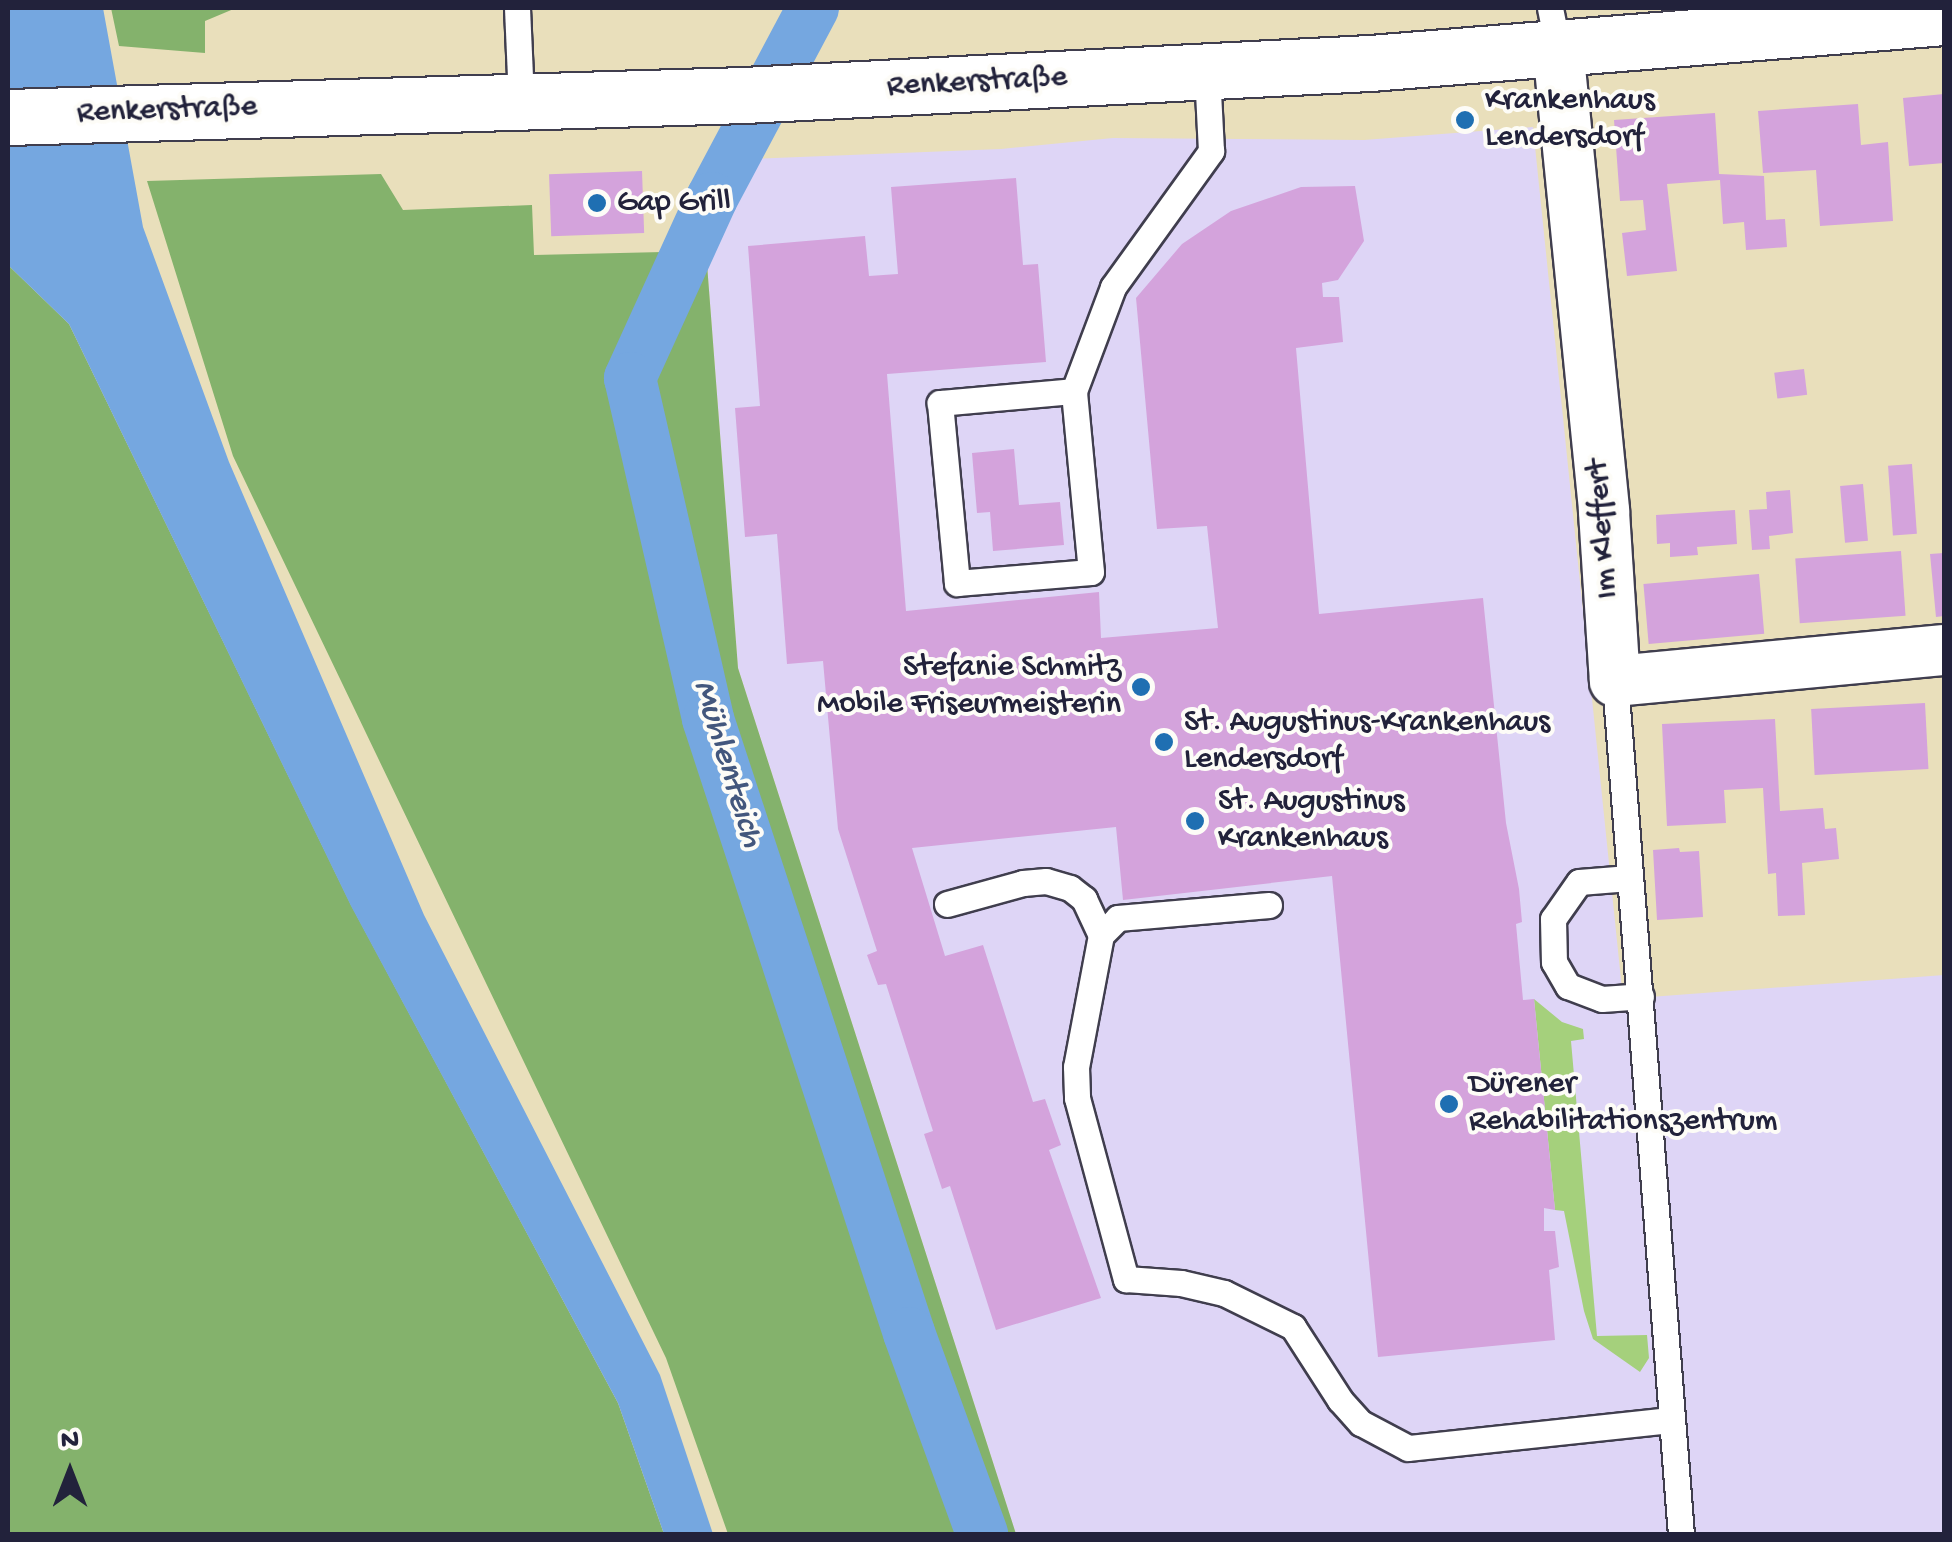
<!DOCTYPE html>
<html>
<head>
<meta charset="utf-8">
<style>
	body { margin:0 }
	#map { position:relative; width:1952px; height:1542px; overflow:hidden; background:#e9dfbb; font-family:"Gochi Hand",sans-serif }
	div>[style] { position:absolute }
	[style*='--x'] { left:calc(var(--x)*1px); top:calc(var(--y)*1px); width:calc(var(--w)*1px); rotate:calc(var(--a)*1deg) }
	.built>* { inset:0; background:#ded5f6 }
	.green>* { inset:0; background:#a5d07c }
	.forest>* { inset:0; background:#84b26c }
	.water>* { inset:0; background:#75a7e0 }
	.canal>* { height:52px; margin:-26px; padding:0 26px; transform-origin:26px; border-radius:26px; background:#75a7e0 }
	.building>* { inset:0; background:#d4a3dc; transform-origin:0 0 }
	.roads { filter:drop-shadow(2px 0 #403e4e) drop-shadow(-2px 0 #403e4e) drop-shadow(0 2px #403e4e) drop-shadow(0 -2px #403e4e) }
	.service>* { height:25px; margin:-12.5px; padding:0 12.5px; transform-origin:12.5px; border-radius:12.5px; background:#fff }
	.minor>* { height:50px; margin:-25px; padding:0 25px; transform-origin:25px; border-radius:25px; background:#fff }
	.tertiary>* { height:55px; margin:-27.5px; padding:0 27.5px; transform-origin:27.5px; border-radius:27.5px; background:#fff }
	.dots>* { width:28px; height:28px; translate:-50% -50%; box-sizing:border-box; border:5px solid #fdfcf7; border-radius:50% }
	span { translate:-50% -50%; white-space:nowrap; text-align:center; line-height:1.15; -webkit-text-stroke:8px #fdfcf7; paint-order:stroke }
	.street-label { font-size:32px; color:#22223b }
	.poi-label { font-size:32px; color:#22223b }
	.left { translate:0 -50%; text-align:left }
	.right { translate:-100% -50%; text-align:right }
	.water-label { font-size:35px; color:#43577d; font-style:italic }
	.frame { position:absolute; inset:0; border:10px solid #22223b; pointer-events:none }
	.north { position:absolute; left:20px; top:1422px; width:100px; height:100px; -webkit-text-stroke:8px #fdfcf7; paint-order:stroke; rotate:0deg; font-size:28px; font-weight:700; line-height:40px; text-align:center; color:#22223b }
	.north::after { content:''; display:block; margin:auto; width:35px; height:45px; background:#22223b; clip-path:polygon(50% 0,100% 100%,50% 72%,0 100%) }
</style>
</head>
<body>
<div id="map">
	<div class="built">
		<div style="clip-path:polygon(1533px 127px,1623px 999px,1944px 975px,1944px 1534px,1016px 1534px,738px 668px,706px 251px,748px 159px,1001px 149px,1113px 138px,1364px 140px)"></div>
	</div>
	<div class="green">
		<div style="clip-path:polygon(1534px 999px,1562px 1022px,1583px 1029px,1584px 1039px,1571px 1041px,1597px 1336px,1647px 1335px,1649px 1358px,1640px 1372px,1593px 1339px,1584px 1311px,1564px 1211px,1555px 1210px)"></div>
	</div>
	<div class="forest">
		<div style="clip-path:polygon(111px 8px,236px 8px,205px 21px,205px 53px,119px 46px)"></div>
		<div style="clip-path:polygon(381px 174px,403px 210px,532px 205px,534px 255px,706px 251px,738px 668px,1016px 1534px,728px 1534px,666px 1358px,233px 456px,147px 181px)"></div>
		<div style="clip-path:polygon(8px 265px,69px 324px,351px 905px,618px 1403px,664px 1534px,8px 1534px)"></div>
	</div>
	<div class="water">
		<div style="clip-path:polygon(8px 8px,103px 8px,143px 227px,229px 462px,424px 915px,660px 1375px,713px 1534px,664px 1534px,618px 1403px,351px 906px,69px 324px,8px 265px)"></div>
	</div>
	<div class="canal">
		<div style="--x:813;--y:8;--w:215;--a:118"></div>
		<div style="--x:712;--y:198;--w:198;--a:114.5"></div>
		<div style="--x:630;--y:378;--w:350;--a:77.1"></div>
		<div style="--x:708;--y:719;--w:646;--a:71.87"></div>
		<div style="--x:909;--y:1333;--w:214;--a:70"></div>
	</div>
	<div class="building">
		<div style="clip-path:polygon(1944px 94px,1944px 163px,1909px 166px,1903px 98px)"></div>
		<div style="clip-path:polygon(1858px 104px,1861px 145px,1888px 142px,1893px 221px,1820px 226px,1816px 170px,1763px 173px,1758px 111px)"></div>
		<div style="clip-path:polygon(1715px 113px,1719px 174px,1764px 176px,1766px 220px,1785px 219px,1787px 247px,1746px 250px,1744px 222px,1723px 224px,1720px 180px,1667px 184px,1677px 271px,1627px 276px,1622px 233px,1646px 230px,1643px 200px,1620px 201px,1614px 120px)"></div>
		<div style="left:642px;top:171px;width:62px;height:93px;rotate:88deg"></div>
		<div style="clip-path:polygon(1016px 178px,1023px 265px,1038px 264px,1046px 362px,887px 374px,906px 611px,1099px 592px,1101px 638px,1218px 628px,1207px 526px,1157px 529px,1136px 298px,1182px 244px,1231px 211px,1301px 187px,1355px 186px,1364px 241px,1338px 280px,1322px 283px,1323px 297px,1339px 297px,1343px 342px,1296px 348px,1319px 614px,1483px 598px,1506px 823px,1519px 889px,1522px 922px,1516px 924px,1523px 1000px,1534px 999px,1555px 1210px,1544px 1208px,1544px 1231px,1555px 1231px,1559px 1267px,1549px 1270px,1555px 1340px,1378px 1357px,1332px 876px,1123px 900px,1116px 827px,912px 848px,945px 956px,983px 945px,1033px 1102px,1045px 1099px,1061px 1145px,1049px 1150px,1101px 1298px,996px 1330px,950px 1186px,942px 1189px,924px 1134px,933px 1131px,886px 984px,878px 985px,867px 955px,877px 951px,838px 829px,823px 661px,787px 664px,777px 534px,745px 537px,735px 408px,760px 406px,748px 246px,865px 236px,869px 276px,898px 274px,891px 187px)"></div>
		<div style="left:1804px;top:369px;width:26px;height:30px;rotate:83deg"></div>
		<div style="clip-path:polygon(1014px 449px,1019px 505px,1060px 502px,1064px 545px,993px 551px,990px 512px,977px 513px,972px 453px)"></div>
		<div style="left:1912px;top:464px;width:70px;height:24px;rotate:86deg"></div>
		<div style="left:1863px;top:484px;width:57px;height:23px;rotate:85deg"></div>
		<div style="clip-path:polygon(1790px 490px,1793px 533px,1769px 536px,1770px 549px,1752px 550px,1749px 510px,1767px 509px,1766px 492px)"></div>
		<div style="clip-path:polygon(1735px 510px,1737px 544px,1697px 547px,1698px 555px,1670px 557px,1670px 543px,1657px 544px,1656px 515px)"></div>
		<div style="left:1901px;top:551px;width:65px;height:106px;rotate:86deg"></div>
		<div style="clip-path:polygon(1944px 553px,1944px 616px,1936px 617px,1930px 554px)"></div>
		<div style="left:1759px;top:574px;width:60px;height:116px;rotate:85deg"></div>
		<div style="left:1925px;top:703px;width:66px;height:114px;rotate:87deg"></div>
		<div style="clip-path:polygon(1775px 719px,1780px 811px,1823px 808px,1825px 829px,1836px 828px,1839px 859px,1802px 863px,1805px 915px,1778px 916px,1776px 873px,1768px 874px,1763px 788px,1724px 790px,1726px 823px,1667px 826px,1662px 724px)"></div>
		<div style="clip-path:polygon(1679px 848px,1680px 852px,1699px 851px,1703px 917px,1657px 920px,1653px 850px)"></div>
	</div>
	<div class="roads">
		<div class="service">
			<div style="--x:517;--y:8;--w:93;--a:87.5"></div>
			<div style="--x:1550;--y:8;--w:41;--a:78.7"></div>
			<div style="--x:1074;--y:391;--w:135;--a:174.9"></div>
			<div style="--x:940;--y:403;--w:181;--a:84.6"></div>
			<div style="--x:957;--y:583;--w:134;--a:-4.7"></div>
			<div style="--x:1091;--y:572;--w:182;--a:-95.4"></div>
			<div style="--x:1074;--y:391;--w:111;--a:-69.4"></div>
			<div style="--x:1113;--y:287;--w:168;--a:-54.2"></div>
			<div style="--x:1211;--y:151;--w:80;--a:-92.9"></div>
			<div style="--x:1615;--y:681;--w:856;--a:85.58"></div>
			<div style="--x:1629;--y:878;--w:50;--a:175.4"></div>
			<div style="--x:1579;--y:882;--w:45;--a:125.1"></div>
			<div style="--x:1553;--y:919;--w:43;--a:88.7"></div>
			<div style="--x:1554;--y:962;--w:28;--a:60"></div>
			<div style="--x:1568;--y:986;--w:36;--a:21"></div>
			<div style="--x:1602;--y:999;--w:39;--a:-4"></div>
			<div style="--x:947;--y:904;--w:79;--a:-15.4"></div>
			<div style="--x:1023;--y:883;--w:23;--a:-5"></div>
			<div style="--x:1046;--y:881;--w:25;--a:16"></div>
			<div style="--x:1070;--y:888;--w:18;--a:38"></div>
			<div style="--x:1084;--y:899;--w:40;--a:65"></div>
			<div style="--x:1269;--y:905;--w:152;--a:175.1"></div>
			<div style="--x:1118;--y:918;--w:24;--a:135"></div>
			<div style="--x:1101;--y:935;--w:134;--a:100.7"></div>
			<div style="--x:1076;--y:1067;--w:31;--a:88"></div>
			<div style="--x:1077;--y:1098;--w:188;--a:74.9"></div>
			<div style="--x:1126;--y:1279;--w:55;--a:4.2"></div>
			<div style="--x:1181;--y:1283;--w:44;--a:13.1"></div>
			<div style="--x:1224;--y:1293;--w:77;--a:26.2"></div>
			<div style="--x:1293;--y:1327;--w:87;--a:57.2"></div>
			<div style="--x:1340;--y:1400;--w:31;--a:48"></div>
			<div style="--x:1361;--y:1423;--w:53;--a:28"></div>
			<div style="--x:1408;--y:1448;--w:263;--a:-6.1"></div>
		</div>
		<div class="minor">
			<div style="--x:1558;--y:48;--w:466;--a:84.3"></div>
			<div style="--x:1604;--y:512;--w:169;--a:86.3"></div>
			<div style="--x:1615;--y:681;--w:330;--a:-5.4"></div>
		</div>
		<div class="tertiary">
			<div style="--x:8;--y:117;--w:736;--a:-1.71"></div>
			<div style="--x:744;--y:95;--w:627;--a:-2.93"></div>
			<div style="--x:1370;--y:63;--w:576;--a:-4.58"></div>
		</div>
	</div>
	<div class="dots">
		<div style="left:1465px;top:120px;background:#1f6fb2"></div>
		<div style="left:597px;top:203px;background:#1f6fb2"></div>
		<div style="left:1141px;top:687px;background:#1f6fb2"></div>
		<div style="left:1164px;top:742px;background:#1f6fb2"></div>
		<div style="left:1195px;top:821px;background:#1f6fb2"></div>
		<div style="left:1449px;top:1104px;background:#1f6fb2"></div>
	</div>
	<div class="street-label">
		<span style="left:977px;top:83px;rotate:-3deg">Renkerstraße</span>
		<span style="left:167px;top:111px;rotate:-2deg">Renkerstraße</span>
		<span style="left:1604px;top:529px;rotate:-94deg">Im Kleffert</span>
	</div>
	<div class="poi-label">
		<span class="left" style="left:1485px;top:120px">Krankenhaus<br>Lendersdorf</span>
		<span class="left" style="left:617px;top:203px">Gap Grill</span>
		<span class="right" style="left:1121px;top:687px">Stefanie Schmitz<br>Mobile Friseurmeisterin</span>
		<span class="left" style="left:1184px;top:742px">St. Augustinus-Krankenhaus<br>Lendersdorf</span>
		<span class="left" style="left:1218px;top:821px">St. Augustinus<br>Krankenhaus</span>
		<span class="left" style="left:1469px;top:1104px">Dürener<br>Rehabilitationszentrum</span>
	</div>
	<div class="water-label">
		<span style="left:726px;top:764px;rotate:73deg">Mühlenteich</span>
	</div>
	<div class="frame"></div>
	<div class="north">N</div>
</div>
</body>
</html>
